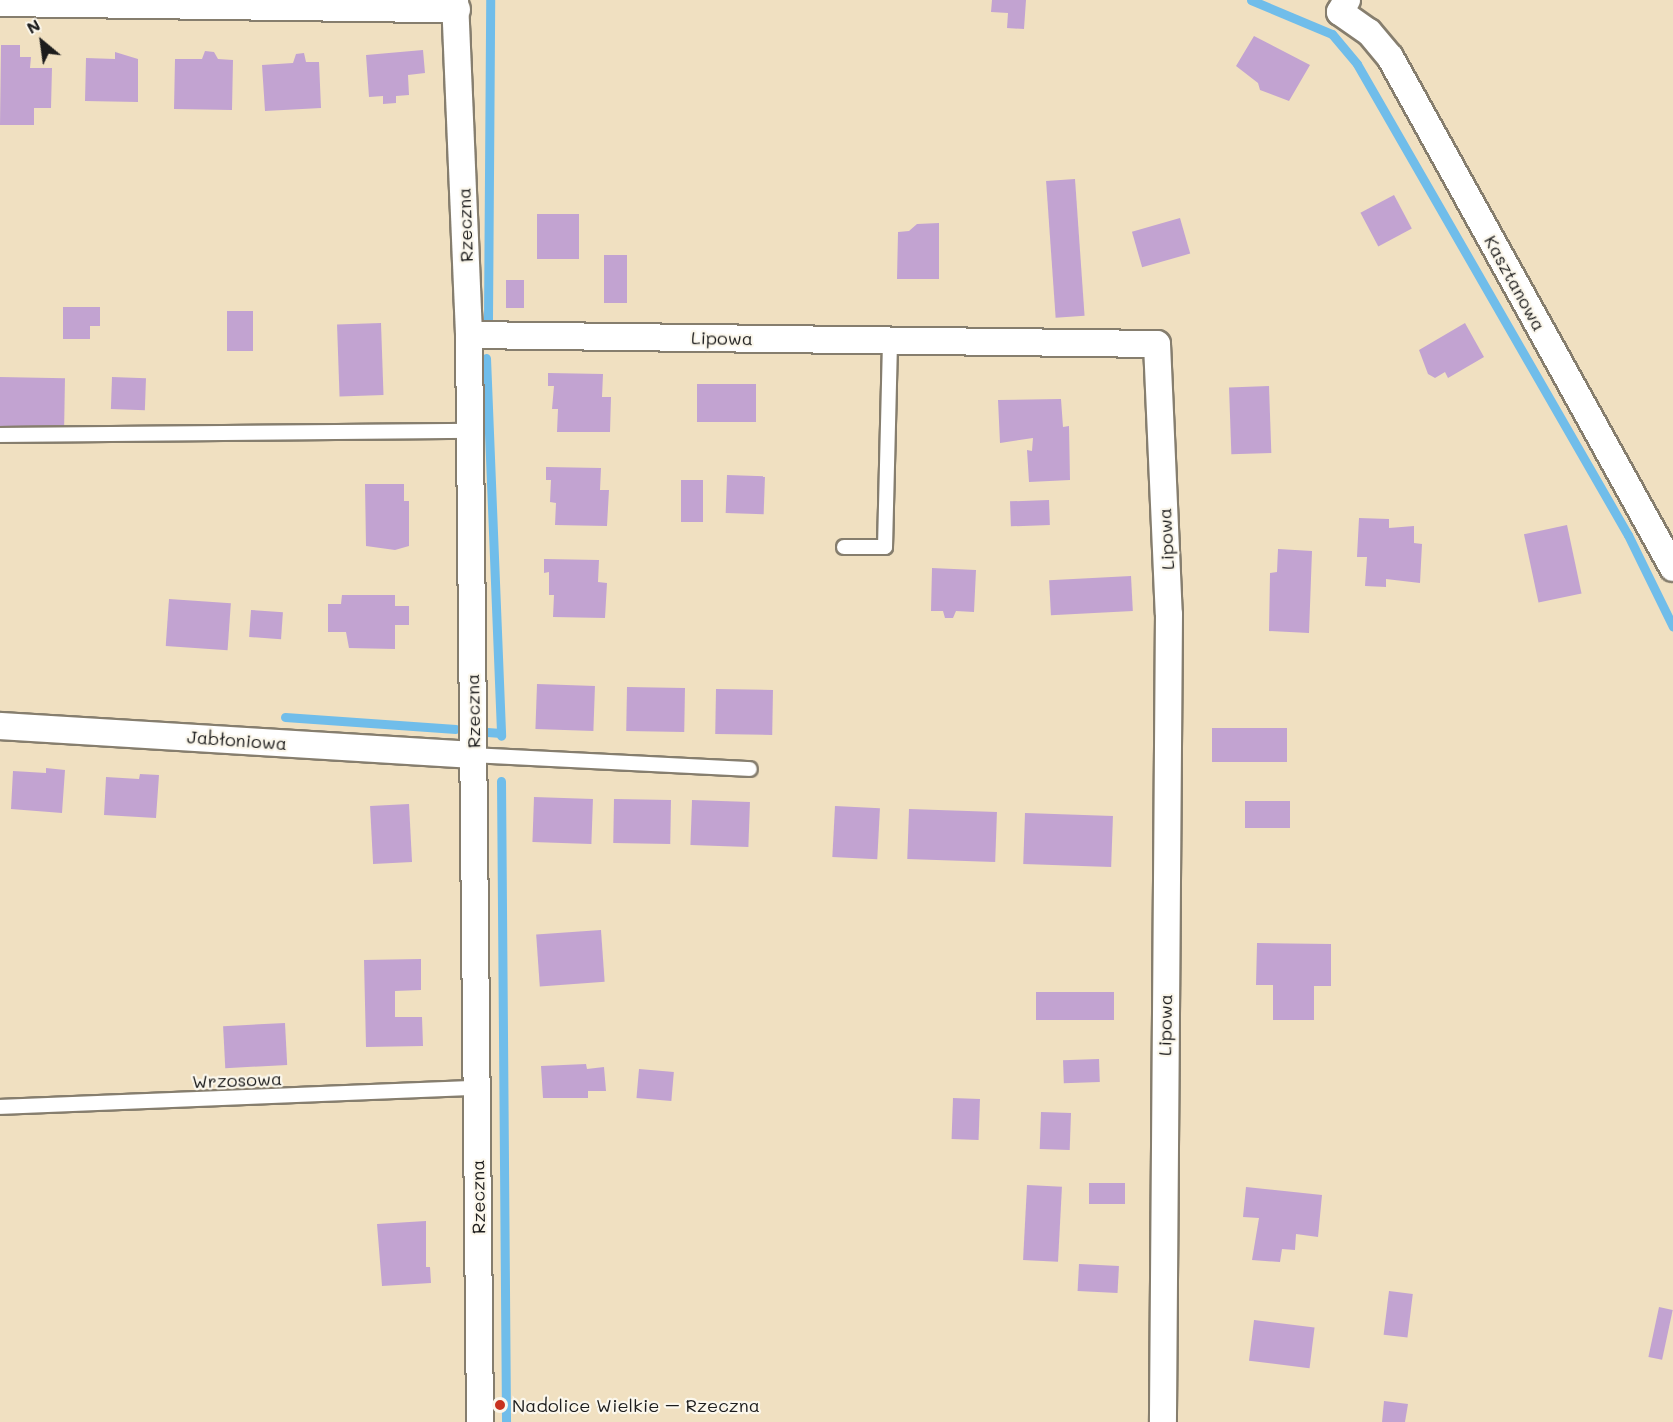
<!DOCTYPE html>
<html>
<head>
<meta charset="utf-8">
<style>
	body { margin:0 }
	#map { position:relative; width:1673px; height:1422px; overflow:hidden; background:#f0e0c1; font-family:Mali,sans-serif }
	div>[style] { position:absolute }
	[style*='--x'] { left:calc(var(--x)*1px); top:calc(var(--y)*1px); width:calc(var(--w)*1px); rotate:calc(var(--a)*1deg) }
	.stream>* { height:9px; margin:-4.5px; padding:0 4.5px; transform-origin:4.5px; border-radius:4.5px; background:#70bdea }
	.building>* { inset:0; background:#c2a3d1; transform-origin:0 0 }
	.roads { filter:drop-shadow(2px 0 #867e6e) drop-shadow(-2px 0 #867e6e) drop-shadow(0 2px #867e6e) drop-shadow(0 -2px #867e6e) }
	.lane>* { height:14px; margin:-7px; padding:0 7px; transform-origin:7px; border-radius:7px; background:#fff }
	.street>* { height:26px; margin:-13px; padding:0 13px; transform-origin:13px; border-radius:13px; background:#fff }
	.dots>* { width:16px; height:16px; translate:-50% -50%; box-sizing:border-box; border:3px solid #fbf7ec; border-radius:50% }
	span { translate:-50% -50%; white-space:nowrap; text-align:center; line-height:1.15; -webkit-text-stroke:4.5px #fbf7ec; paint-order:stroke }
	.street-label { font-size:18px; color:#1c1c1c }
	.poi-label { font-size:18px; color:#1c1c1c }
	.left { translate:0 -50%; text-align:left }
	.north { position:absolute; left:12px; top:12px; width:60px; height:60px; -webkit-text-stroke:4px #fbf7ec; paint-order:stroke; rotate:331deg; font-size:16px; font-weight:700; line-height:24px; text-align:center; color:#1c1c1c }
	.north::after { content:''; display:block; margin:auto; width:21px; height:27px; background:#1c1c1c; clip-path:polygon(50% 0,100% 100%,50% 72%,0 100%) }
</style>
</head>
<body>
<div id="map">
	<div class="stream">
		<div style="--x:1251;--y:0;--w:88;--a:22.8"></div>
		<div style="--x:1332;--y:34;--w:39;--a:50"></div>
		<div style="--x:1357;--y:64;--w:543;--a:60.09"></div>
		<div style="--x:1628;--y:535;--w:102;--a:63.9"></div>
		<div style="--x:488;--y:319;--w:319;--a:-89.6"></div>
		<div style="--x:486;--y:358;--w:378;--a:87.7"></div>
		<div style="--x:285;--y:717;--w:171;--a:4"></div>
		<div style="--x:487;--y:732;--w:14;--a:4"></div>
		<div style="--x:501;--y:781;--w:641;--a:89.55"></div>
	</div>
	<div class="building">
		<div style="clip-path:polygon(992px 0,1026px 0,1024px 29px,1007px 28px,1008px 13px,991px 12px)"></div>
		<div style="clip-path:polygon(1254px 36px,1310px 65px,1289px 101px,1260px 90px,1258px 83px,1236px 66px)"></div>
		<div style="clip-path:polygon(1px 45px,20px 45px,20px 57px,31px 57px,30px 68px,52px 68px,51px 108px,34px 108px,34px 125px,0 125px)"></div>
		<div style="clip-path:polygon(423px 50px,425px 73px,408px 75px,409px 95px,396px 96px,396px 103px,383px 104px,383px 96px,369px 97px,366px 55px)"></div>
		<div style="clip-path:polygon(205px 51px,214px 52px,218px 59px,233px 60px,232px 110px,174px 109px,175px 59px,202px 59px)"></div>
		<div style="clip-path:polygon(115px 52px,138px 59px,138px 102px,85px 101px,86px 58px,115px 59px)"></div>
		<div style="clip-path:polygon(304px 53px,306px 62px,319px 62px,321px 108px,265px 111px,262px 65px,293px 63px,296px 54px)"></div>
		<div style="left:1075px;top:179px;width:137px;height:29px;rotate:86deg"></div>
		<div style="left:1394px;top:195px;width:38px;height:38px;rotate:62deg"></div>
		<div style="left:537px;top:214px;width:42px;height:45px"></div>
		<div style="left:1180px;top:218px;width:37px;height:50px;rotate:74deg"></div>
		<div style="clip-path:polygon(939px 223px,939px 279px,897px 279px,898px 232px,909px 231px,917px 224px)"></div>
		<div style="left:604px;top:255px;width:23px;height:48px"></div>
		<div style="left:506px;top:280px;width:18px;height:28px"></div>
		<div style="clip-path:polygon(63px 307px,100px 307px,100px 326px,90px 326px,90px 339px,63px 339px)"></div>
		<div style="left:227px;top:311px;width:26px;height:40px"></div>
		<div style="left:381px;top:323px;width:72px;height:44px;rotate:88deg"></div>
		<div style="clip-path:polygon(1465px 323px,1484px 357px,1448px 378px,1445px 372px,1435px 378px,1428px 374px,1419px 350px)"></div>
		<div style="clip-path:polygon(548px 373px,603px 374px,602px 397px,611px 397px,610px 432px,557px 432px,558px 409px,552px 409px,554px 386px,548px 386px)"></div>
		<div style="left:0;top:377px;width:65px;height:51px;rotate:1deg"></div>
		<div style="left:112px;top:377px;width:34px;height:32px;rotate:2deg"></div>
		<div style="left:756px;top:384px;width:38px;height:59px;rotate:90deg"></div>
		<div style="left:1269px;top:386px;width:67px;height:40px;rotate:88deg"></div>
		<div style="clip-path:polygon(1061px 399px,1063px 427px,1069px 426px,1070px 480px,1029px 482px,1027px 450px,1032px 451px,1033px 438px,1000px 443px,998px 400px)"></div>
		<div style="clip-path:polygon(546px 467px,601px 468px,600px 490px,609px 490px,607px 526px,555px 525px,556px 503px,550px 502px,551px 480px,546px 480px)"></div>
		<div style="left:727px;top:475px;width:38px;height:38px;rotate:2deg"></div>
		<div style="left:681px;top:480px;width:22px;height:42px"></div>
		<div style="clip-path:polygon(365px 484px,404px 484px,404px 501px,409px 501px,409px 546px,395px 550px,366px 546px)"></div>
		<div style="left:1049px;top:500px;width:25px;height:39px;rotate:88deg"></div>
		<div style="clip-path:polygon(1359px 518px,1389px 519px,1389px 528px,1414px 526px,1414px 543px,1422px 544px,1420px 583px,1386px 579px,1386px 587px,1365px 586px,1367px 557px,1357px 557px)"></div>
		<div style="left:1567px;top:525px;width:70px;height:44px;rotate:78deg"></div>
		<div style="clip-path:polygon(1278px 549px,1312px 551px,1309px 633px,1269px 631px,1270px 573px,1277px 572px)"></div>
		<div style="clip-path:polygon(544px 559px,599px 560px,598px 582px,607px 583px,605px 618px,553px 617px,554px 595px,549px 595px,549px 572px,544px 573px)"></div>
		<div style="clip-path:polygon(932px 568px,976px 570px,974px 612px,956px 611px,953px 618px,945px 618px,943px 611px,931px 611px)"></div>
		<div style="left:1131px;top:576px;width:35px;height:82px;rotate:87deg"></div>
		<div style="clip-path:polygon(342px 595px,395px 595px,395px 606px,409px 606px,409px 625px,395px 625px,395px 649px,349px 648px,346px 632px,328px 632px,328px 604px,341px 604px)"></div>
		<div style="left:169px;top:599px;width:62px;height:47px;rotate:4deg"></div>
		<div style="left:251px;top:610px;width:32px;height:27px;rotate:4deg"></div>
		<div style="left:537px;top:684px;width:58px;height:45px;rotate:2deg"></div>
		<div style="left:627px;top:687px;width:58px;height:44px;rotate:1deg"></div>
		<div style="left:716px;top:689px;width:57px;height:45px;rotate:1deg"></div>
		<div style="left:1212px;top:728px;width:75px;height:34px"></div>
		<div style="clip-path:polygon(46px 768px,65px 770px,62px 813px,11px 809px,13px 771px,46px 773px)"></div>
		<div style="clip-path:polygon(140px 774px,159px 775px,156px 818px,104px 815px,106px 777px,139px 779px)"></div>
		<div style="left:534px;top:797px;width:59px;height:45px;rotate:2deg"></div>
		<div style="left:614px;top:799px;width:57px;height:44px;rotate:1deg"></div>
		<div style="left:692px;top:800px;width:58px;height:45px;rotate:2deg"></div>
		<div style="left:1245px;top:801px;width:45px;height:27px"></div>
		<div style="left:409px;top:804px;width:58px;height:39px;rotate:87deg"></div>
		<div style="left:835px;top:806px;width:45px;height:51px;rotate:3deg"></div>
		<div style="left:909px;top:809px;width:88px;height:50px;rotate:2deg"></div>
		<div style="left:1025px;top:813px;width:88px;height:51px;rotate:2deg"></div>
		<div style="left:601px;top:930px;width:52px;height:65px;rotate:86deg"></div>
		<div style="clip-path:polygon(1257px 943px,1331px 944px,1331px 986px,1314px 986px,1314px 1020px,1273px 1020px,1273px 985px,1256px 985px)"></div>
		<div style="clip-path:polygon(421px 959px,421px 990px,395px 991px,395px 1017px,422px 1017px,423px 1046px,366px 1047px,364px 960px)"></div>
		<div style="left:1114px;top:992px;width:28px;height:78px;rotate:90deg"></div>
		<div style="left:285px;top:1023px;width:42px;height:62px;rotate:87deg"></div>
		<div style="left:1099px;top:1059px;width:23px;height:36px;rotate:88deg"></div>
		<div style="clip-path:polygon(586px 1064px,587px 1069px,604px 1067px,606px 1091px,588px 1091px,588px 1098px,543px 1098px,541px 1066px)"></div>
		<div style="left:639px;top:1069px;width:35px;height:29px;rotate:5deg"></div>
		<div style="left:953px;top:1098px;width:27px;height:41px;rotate:2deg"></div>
		<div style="left:1041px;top:1112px;width:30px;height:37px;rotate:2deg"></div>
		<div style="left:1089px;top:1183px;width:36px;height:21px"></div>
		<div style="left:1027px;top:1185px;width:35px;height:75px;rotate:3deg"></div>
		<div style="clip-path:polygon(1246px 1187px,1322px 1195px,1318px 1237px,1296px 1234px,1295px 1250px,1282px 1249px,1280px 1262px,1252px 1260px,1259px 1218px,1243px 1217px)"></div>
		<div style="clip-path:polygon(426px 1221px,426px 1267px,430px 1267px,431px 1283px,382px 1286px,377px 1224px)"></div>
		<div style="left:1079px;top:1264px;width:40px;height:27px;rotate:3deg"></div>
		<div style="left:1389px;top:1291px;width:24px;height:44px;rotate:7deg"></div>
		<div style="left:1659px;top:1307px;width:14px;height:51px;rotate:12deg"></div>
		<div style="left:1254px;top:1320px;width:61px;height:41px;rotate:7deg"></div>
		<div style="clip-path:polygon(1384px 1401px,1408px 1404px,1405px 1422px,1382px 1422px)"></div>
	</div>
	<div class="roads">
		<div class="lane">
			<div style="--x:0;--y:435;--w:470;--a:-0.5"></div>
			<div style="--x:844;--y:547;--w:41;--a:0"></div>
			<div style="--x:885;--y:547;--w:207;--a:-88.6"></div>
			<div style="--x:473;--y:755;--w:277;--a:2.9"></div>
			<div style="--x:0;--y:1107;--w:476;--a:-2.3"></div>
		</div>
		<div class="street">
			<div style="--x:455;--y:0;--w:335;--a:87.6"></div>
			<div style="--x:469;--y:335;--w:1087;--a:89.42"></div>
			<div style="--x:1347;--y:0;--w:14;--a:120"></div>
			<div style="--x:1340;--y:12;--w:35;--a:35"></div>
			<div style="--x:1369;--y:32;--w:33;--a:50"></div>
			<div style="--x:1390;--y:57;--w:584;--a:61.02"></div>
			<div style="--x:0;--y:3;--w:457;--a:0.8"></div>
			<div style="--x:469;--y:335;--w:688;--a:0.75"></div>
			<div style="--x:1157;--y:344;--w:270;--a:87.5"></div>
			<div style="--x:1169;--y:614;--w:808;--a:90.43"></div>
			<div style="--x:0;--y:726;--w:474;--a:3.5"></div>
		</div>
	</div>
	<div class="dots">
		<div style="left:500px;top:1405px;background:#c8321e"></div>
	</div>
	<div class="street-label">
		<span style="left:465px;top:225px;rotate:-92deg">Rzeczna</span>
		<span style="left:1515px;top:283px;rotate:61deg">Kasztanowa</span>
		<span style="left:722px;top:338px;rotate:1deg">Lipowa</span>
		<span style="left:1166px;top:539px;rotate:-93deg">Lipowa</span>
		<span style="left:473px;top:711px;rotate:-91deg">Rzeczna</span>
		<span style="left:237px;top:740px;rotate:4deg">Jabłoniowa</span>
		<span style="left:1165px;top:1025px;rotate:-89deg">Lipowa</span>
		<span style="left:237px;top:1080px;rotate:-2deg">Wrzosowa</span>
		<span style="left:478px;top:1197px;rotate:-91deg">Rzeczna</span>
	</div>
	<div class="poi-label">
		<span class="left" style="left:512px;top:1405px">Nadolice Wielkie – Rzeczna</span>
	</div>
	<div class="north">N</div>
</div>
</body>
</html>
